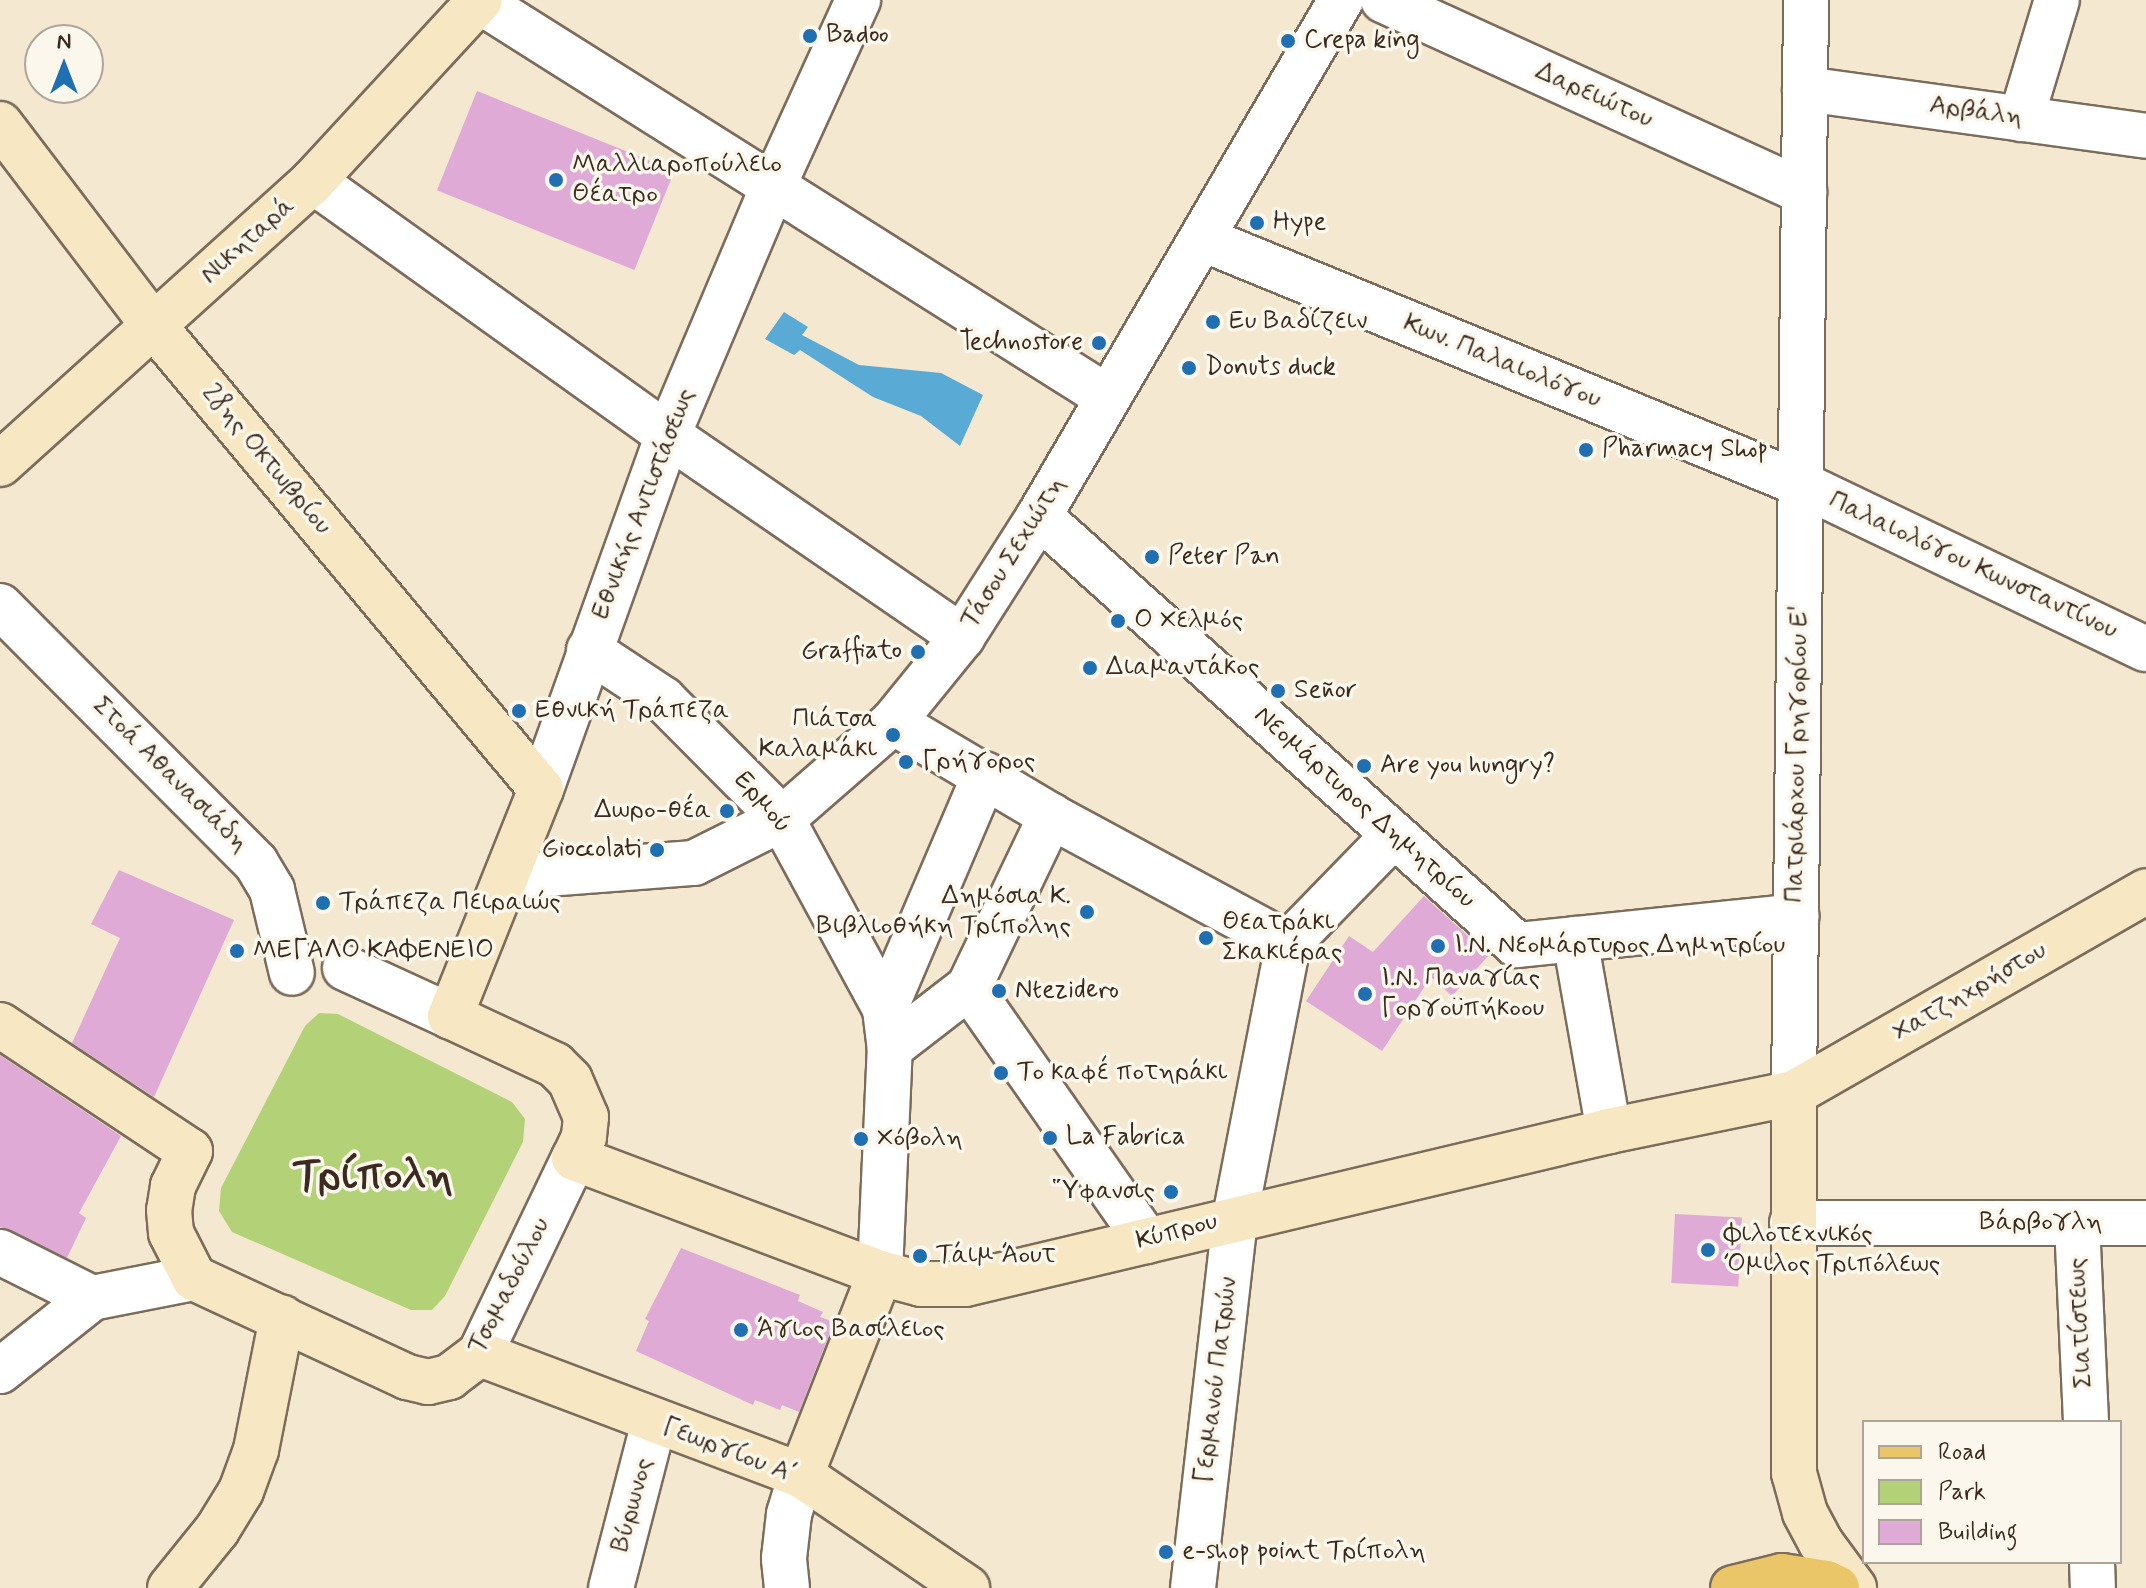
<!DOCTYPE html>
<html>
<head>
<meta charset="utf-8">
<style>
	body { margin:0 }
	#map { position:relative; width:2146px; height:1588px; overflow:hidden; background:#f4e8d0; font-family:Mynerve,sans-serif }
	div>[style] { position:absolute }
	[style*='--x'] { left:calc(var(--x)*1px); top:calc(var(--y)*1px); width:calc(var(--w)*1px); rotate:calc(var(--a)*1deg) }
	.green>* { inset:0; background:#b3d177 }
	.water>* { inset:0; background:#59aad4 }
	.building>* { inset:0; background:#dfaad5; transform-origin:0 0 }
	.roads { filter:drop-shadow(2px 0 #7c6c5c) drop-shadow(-2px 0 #7c6c5c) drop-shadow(0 2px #7c6c5c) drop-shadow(0 -2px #7c6c5c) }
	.street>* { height:44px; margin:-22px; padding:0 22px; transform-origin:22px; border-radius:22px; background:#fff }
	.secondary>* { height:44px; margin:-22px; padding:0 22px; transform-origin:22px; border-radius:22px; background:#f7e8c3 }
	.primary>* { height:44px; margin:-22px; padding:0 22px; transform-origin:22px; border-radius:22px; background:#ebc669 }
	.dots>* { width:22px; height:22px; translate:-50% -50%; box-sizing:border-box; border:4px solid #fbf7ec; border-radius:50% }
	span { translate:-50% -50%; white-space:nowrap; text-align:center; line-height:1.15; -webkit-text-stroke:7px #fbf7ec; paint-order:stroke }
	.poi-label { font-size:26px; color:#3b2a1e }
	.left { translate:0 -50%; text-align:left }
	.right { translate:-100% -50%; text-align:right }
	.street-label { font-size:26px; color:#3b2a1e }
	.town-label { font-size:42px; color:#3b2a1e; font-weight:700 }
	.legend { position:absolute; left:1862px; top:1420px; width:260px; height:144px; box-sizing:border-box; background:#fbf7ec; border:2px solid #aea59a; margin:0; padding:10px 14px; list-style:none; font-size:24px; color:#3b2a1e }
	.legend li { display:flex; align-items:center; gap:16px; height:40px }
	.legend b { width:40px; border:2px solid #aea59a }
	.north { position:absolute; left:24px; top:24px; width:80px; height:80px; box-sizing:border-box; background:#fbf7ec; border:2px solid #aea59a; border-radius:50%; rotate:0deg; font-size:22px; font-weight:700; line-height:32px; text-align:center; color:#3b2a1e }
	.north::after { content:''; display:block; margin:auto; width:28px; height:36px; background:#1f6fb2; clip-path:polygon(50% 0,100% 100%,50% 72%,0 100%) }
</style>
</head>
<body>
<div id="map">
	<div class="green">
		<div style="clip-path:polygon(319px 1013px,338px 1014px,512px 1102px,525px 1119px,523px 1142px,445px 1296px,432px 1310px,411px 1310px,232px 1232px,219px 1211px,221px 1188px,305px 1026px)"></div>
	</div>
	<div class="water">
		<div style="clip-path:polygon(784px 312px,808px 327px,802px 335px,859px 365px,941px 373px,983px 395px,960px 446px,921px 416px,873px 397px,800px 350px,794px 355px,765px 339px)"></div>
	</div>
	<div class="building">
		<div style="left:477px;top:91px;width:213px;height:107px;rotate:22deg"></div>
		<div style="clip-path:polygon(119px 870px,234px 920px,154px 1097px,72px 1043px,120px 938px,91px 924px)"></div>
		<div style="clip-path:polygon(1424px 896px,1489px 955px,1452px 996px,1431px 977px,1382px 1051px,1306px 1001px,1349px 936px,1373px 952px)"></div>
		<div style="clip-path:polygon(0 1055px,121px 1136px,79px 1213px,86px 1218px,67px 1258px,0 1227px)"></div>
		<div style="left:1675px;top:1214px;width:67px;height:69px;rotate:3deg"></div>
		<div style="clip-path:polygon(681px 1248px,800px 1295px,798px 1301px,823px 1312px,820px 1317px,834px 1322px,799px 1412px,782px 1405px,780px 1410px,755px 1400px,753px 1405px,636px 1351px,649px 1321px,645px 1319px)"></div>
	</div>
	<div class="roads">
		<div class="street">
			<div style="--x:1383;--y:0;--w:463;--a:24.5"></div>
			<div style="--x:479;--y:1;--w:742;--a:32.23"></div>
			<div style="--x:1805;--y:89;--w:344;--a:7.8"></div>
			<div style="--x:2021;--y:119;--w:124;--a:-73.2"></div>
			<div style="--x:313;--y:181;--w:437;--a:35.6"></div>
			<div style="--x:668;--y:435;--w:357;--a:34.5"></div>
			<div style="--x:1203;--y:239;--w:646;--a:22.28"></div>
			<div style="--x:1801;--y:484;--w:382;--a:25.6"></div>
			<div style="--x:1039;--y:516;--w:642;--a:41.91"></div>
			<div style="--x:1517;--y:945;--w:281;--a:-5.9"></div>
			<div style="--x:0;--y:606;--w:363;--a:45.1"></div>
			<div style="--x:256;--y:863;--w:31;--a:59"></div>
			<div style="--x:272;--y:890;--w:85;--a:76.5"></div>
			<div style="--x:589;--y:650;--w:89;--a:33.5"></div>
			<div style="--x:663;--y:699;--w:169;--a:45.2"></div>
			<div style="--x:782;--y:819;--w:216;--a:61.5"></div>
			<div style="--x:885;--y:1009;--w:39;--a:83"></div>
			<div style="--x:893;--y:722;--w:184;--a:30.7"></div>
			<div style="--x:1051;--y:816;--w:269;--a:28.4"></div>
			<div style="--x:541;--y:789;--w:376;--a:-70.3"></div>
			<div style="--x:668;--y:435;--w:267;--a:-67.1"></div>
			<div style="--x:772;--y:189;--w:208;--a:-65.5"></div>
			<div style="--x:507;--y:877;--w:188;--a:-4.3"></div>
			<div style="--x:694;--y:863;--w:98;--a:-26.6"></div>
			<div style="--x:782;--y:819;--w:147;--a:-41.1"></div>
			<div style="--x:893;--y:722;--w:109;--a:-50.9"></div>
			<div style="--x:962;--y:637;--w:143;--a:-57.5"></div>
			<div style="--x:1039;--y:516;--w:598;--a:-59.66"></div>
			<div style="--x:1575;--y:939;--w:195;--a:80"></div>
			<div style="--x:345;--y:968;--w:115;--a:24.6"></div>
			<div style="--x:969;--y:987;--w:310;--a:55"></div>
			<div style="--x:885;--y:1009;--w:255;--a:-66.9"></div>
			<div style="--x:1794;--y:1093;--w:1093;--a:-89.37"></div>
			<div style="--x:1792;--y:1223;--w:354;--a:0"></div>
			<div style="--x:2077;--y:1223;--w:199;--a:87.4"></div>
			<div style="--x:0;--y:1252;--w:103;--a:26.6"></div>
			<div style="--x:92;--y:1298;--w:104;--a:-11.1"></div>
			<div style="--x:880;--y:1273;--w:225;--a:-87.5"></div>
			<div style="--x:890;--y:1048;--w:100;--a:-37.7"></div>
			<div style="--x:969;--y:987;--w:190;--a:-64.4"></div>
			<div style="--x:480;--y:1354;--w:217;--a:-64.4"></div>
			<div style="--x:0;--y:1371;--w:117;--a:-38.4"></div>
			<div style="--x:2092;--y:1562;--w:26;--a:88"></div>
			<div style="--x:611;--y:1588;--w:171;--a:-75.5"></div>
			<div style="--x:787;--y:1588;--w:30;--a:-96"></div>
			<div style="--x:784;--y:1558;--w:44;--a:-83.5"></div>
			<div style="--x:789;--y:1514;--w:41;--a:-72.9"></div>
			<div style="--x:1193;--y:1588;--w:373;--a:-83.5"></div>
			<div style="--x:1235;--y:1217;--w:278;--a:-79"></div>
			<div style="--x:1288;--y:944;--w:152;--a:-45.8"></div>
		</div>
		<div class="secondary">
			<div style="--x:0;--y:124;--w:254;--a:52.7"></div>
			<div style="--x:154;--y:326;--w:603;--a:50.11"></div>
			<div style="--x:541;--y:789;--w:245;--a:111.8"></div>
			<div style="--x:450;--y:1016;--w:116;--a:25"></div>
			<div style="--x:555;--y:1065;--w:21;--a:45"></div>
			<div style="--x:570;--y:1080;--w:40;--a:66.6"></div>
			<div style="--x:586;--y:1117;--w:20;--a:96"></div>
			<div style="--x:584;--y:1137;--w:23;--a:115"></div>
			<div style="--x:574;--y:1158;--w:327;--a:20.6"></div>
			<div style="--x:880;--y:1273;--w:42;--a:15"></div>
			<div style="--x:921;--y:1284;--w:44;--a:0"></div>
			<div style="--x:965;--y:1284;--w:662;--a:-13.36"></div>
			<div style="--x:1609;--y:1131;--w:189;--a:-11.6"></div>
			<div style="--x:1794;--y:1093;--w:406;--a:-29.8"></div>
			<div style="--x:0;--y:464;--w:422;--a:-42.1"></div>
			<div style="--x:313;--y:181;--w:246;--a:-47.3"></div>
			<div style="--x:0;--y:1025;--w:228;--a:33.6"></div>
			<div style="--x:190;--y:1151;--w:39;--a:116"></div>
			<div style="--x:173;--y:1186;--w:24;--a:99"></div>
			<div style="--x:169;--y:1210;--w:23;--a:85"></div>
			<div style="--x:171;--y:1233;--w:51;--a:62.9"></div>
			<div style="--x:194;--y:1278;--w:235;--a:24.9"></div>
			<div style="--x:407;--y:1377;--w:22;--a:13"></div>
			<div style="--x:428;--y:1382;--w:22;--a:-13"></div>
			<div style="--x:449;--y:1377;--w:39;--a:-37"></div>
			<div style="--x:480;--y:1354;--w:343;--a:20.7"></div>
			<div style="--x:801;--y:1475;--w:201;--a:34.2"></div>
			<div style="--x:1794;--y:1093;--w:380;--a:90"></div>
			<div style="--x:1794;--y:1473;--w:41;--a:74.6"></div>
			<div style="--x:1805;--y:1513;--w:34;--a:62"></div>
			<div style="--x:1821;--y:1543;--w:56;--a:53.7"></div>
			<div style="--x:801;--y:1475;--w:217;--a:-68.6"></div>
			<div style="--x:170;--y:1588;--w:75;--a:-51"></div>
			<div style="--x:217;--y:1530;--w:46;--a:-58.4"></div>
			<div style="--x:241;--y:1491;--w:44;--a:-69.9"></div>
			<div style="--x:256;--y:1450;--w:135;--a:-78.9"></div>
		</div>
		<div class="primary">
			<div style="--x:1733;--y:1588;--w:50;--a:-13.8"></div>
			<div style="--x:1782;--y:1576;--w:45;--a:9"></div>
			<div style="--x:1826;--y:1583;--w:12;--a:24"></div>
		</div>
	</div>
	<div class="dots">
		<div style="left:810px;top:36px;background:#1f6fb2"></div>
		<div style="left:1288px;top:41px;background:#1f6fb2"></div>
		<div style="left:556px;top:180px;background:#1f6fb2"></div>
		<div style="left:1257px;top:223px;background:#1f6fb2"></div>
		<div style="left:1213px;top:322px;background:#1f6fb2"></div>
		<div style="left:1099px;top:343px;background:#1f6fb2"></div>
		<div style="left:1189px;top:368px;background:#1f6fb2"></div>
		<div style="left:1586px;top:450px;background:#1f6fb2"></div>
		<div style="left:1152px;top:557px;background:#1f6fb2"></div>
		<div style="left:1118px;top:621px;background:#1f6fb2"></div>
		<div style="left:918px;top:652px;background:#1f6fb2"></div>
		<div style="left:1090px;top:668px;background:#1f6fb2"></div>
		<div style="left:1278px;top:691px;background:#1f6fb2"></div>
		<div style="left:519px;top:711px;background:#1f6fb2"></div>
		<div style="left:893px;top:735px;background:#1f6fb2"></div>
		<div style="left:906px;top:762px;background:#1f6fb2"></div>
		<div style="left:1364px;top:766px;background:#1f6fb2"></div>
		<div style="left:727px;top:811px;background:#1f6fb2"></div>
		<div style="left:657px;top:850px;background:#1f6fb2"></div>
		<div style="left:323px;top:903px;background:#1f6fb2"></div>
		<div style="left:1087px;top:912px;background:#1f6fb2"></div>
		<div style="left:1206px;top:938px;background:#1f6fb2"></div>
		<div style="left:1438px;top:946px;background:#1f6fb2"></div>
		<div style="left:237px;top:951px;background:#1f6fb2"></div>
		<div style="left:999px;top:991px;background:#1f6fb2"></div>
		<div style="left:1365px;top:994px;background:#1f6fb2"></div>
		<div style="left:1001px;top:1073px;background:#1f6fb2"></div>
		<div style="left:1050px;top:1138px;background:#1f6fb2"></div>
		<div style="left:861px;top:1139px;background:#1f6fb2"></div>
		<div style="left:1171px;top:1192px;background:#1f6fb2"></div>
		<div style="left:1708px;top:1250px;background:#1f6fb2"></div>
		<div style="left:920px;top:1256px;background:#1f6fb2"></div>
		<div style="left:741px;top:1330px;background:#1f6fb2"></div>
		<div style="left:1166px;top:1552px;background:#1f6fb2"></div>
	</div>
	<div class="poi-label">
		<span class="left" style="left:826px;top:36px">Badoo</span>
		<span class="left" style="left:1304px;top:41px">Crepa king</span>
		<span class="left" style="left:572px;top:180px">Μαλλιαροπούλειο<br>Θέατρο</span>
		<span class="left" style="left:1273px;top:223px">Hype</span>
		<span class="left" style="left:1229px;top:322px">Ευ Βαδίζειν</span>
		<span class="right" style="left:1083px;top:343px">Technostore</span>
		<span class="left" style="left:1205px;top:368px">Donuts duck</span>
		<span class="left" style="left:1602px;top:450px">Pharmacy Shop</span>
		<span class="left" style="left:1168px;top:557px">Peter Pan</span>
		<span class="left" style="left:1134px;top:621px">Ο Χελμός</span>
		<span class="right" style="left:902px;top:652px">Graffiato</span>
		<span class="left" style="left:1106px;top:668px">Διαμαντάκος</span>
		<span class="left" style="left:1294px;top:691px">Señor</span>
		<span class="left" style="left:535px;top:711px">Εθνική Τράπεζα</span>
		<span class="right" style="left:877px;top:735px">Πιάτσα<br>Καλαμάκι</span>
		<span class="left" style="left:922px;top:762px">Γρήγορος</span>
		<span class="left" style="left:1380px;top:766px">Are you hungry?</span>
		<span class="right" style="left:711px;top:811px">Δωρο-θέα</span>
		<span class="right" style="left:641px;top:850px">Gioccolati</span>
		<span class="right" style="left:1071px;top:912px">Δημόσια Κ.<br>Βιβλιοθήκη Τρίπολης</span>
		<span class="left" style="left:339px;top:903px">Τράπεζα Πειραιώς</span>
		<span class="left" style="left:1222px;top:938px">Θεατράκι<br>Σκακιέρας</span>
		<span class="left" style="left:1454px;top:946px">Ι.Ν. Νεομάρτυρος Δημητρίου</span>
		<span class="left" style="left:253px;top:951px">ΜΕΓΑΛΟ ΚΑΦΕΝΕΙΟ</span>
		<span class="left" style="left:1381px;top:994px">Ι.Ν. Παναγίας<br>Γοργοϋπήκοου</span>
		<span class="left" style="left:1015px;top:991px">Ntezidero</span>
		<span class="left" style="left:1017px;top:1073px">Το καφέ ποτηράκι</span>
		<span class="left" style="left:1066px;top:1138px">La Fabrica</span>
		<span class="left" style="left:877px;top:1139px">Χόβολη</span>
		<span class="right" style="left:1155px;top:1192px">Ὕφανσις</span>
		<span class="left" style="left:1724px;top:1250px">Φιλοτεχνικός<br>Όμιλος Τριπόλεως</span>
		<span class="left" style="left:936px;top:1256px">Τάιμ Άουτ</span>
		<span class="left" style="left:757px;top:1330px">Άγιος Βασίλειος</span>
		<span class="left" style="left:1182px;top:1552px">e-shop point Τρίπολη</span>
	</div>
	<div class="street-label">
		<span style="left:1594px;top:96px;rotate:24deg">Δαρειώτου</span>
		<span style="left:1976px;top:112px;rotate:8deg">Αρβάλη</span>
		<span style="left:248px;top:241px;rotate:-42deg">Νικηταρά</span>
		<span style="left:1502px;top:362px;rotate:22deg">Κων. Παλαιολόγου</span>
		<span style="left:266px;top:460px;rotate:50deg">28ης Οκτωβρίου</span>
		<span style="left:644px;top:504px;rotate:-69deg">Εθνικής Αντιστάσεως</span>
		<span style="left:1014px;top:553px;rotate:-58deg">Τάσου Σεχιώτη</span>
		<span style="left:1973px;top:566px;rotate:25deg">Παλαιολόγου Κωνσταντίνου</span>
		<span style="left:1798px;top:754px;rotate:-89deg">Πατριάρχου Γρηγορίου Ε'</span>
		<span style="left:170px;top:775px;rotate:45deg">Στοά Αθανασιάδη</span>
		<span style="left:762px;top:803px;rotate:49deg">Ερμού</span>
		<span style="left:1364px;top:808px;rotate:42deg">Νεομάρτυρος Δημητρίου</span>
		<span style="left:1970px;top:992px;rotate:-30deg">Χατζηχρήστου</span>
		<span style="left:2041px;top:1223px">Βάρβογλη</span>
		<span style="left:1177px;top:1232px;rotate:-15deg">Κύπρου</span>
		<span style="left:510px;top:1286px;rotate:-63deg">Τσομαδούλου</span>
		<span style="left:2081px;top:1323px;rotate:-93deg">Σιατίστεως</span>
		<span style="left:1217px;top:1380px;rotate:-83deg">Γερμανού Πατρών</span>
		<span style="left:733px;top:1453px;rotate:21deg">Γεωργίου Α΄</span>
		<span style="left:633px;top:1505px;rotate:-75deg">Βύρωνος</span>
	</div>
	<div class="town-label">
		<span style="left:373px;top:1177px">Τρίπολη</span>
	</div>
	<ul class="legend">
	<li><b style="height:10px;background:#ebc669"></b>Road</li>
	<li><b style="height:22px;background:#b3d177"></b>Park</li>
	<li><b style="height:22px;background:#dfaad5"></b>Building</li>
	</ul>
	<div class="north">N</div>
</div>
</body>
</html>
